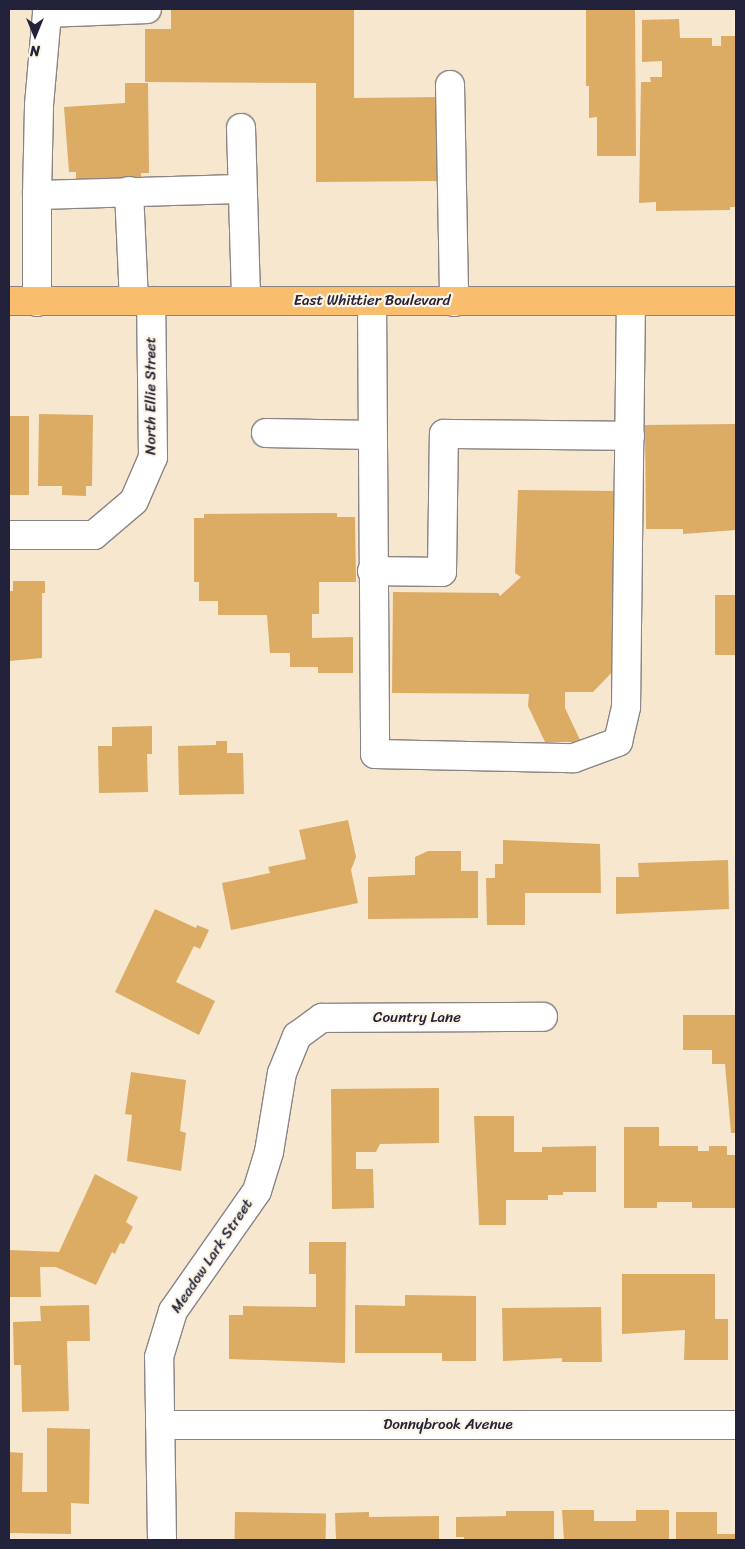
<!DOCTYPE html>
<html>
<head>
<meta charset="utf-8">
<style>
	body { margin:0 }
	#map { position:relative; width:745px; height:1549px; overflow:hidden; background:#f6e7ce; font-family:Sriracha,sans-serif }
	div>[style] { position:absolute }
	[style*='--x'] { left:calc(var(--x)*1px); top:calc(var(--y)*1px); width:calc(var(--w)*1px); rotate:calc(var(--a)*1deg) }
	.building>* { inset:0; background:#dcab64; transform-origin:0 0 }
	.roads { filter:drop-shadow(1px 0 #8c8484) drop-shadow(-1px 0 #8c8484) drop-shadow(0 1px #8c8484) drop-shadow(0 -1px #8c8484) }
	.minor>* { height:28px; margin:-14px; padding:0 14px; transform-origin:14px; border-radius:14px; background:#fff }
	.major>* { height:28px; margin:-14px; padding:0 14px; transform-origin:14px; border-radius:14px; background:#f9be6d }
	span { translate:-50% -50%; white-space:nowrap; text-align:center; line-height:1.15; -webkit-text-stroke:4.5px #fcf5e5; paint-order:stroke }
	.street-label { font-size:15px; color:#22223b }
	.frame { position:absolute; inset:0; border:10px solid #22223b; pointer-events:none }
	.north { position:absolute; left:10px; top:10px; width:50px; height:50px; -webkit-text-stroke:4px #fcf5e5; paint-order:stroke; rotate:180deg; font-size:14px; font-weight:700; line-height:20px; text-align:center; color:#22223b }
	.north::after { content:''; display:block; margin:auto; width:18px; height:22px; background:#22223b; clip-path:polygon(50% 0,100% 100%,50% 72%,0 100%) }
</style>
</head>
<body>
<div id="map">
	<div class="building">
		<div style="clip-path:polygon(171px 9px,354px 9px,354px 98px,442px 97px,443px 181px,316px 182px,316px 83px,145px 82px,145px 29px,171px 29px)"></div>
		<div style="clip-path:polygon(586px 9px,635px 9px,636px 156px,597px 156px,597px 117px,589px 118px,589px 86px,586px 86px)"></div>
		<div style="clip-path:polygon(679px 19px,680px 38px,712px 38px,712px 46px,721px 46px,721px 36px,736px 36px,736px 207px,730px 207px,730px 210px,656px 211px,656px 202px,639px 203px,641px 82px,651px 82px,650px 77px,662px 77px,662px 61px,642px 62px,642px 20px)"></div>
		<div style="clip-path:polygon(125px 83px,148px 83px,149px 173px,141px 173px,141px 178px,76px 179px,76px 172px,69px 172px,64px 107px,125px 103px)"></div>
		<div style="clip-path:polygon(39px 414px,93px 415px,92px 486px,86px 486px,86px 496px,62px 495px,62px 486px,38px 486px)"></div>
		<div style="left:9px;top:416px;width:20px;height:79px"></div>
		<div style="clip-path:polygon(736px 424px,736px 530px,683px 534px,683px 529px,646px 529px,645px 425px)"></div>
		<div style="clip-path:polygon(518px 490px,619px 491px,618px 666px,593px 692px,565px 692px,565px 708px,581px 742px,545px 742px,528px 706px,529px 694px,392px 693px,393px 592px,498px 593px,500px 596px,521px 577px,515px 573px)"></div>
		<div style="clip-path:polygon(337px 513px,337px 517px,355px 517px,356px 582px,319px 582px,319px 614px,312px 614px,312px 638px,353px 637px,353px 673px,318px 673px,318px 667px,290px 667px,290px 653px,270px 653px,267px 615px,218px 615px,218px 601px,199px 601px,199px 582px,194px 582px,194px 518px,204px 518px,204px 514px)"></div>
		<div style="clip-path:polygon(13px 581px,45px 581px,45px 593px,42px 593px,42px 658px,9px 661px,9px 591px,13px 591px)"></div>
		<div style="left:715px;top:595px;width:21px;height:60px"></div>
		<div style="clip-path:polygon(152px 726px,152px 754px,147px 754px,148px 792px,99px 793px,98px 746px,112px 746px,112px 727px)"></div>
		<div style="clip-path:polygon(216px 741px,227px 741px,227px 753px,243px 753px,244px 794px,179px 795px,178px 746px,216px 745px)"></div>
		<div style="clip-path:polygon(348px 820px,356px 857px,351px 870px,358px 903px,231px 930px,222px 883px,270px 873px,268px 867px,306px 859px,299px 830px)"></div>
		<div style="clip-path:polygon(503px 840px,600px 844px,601px 893px,525px 893px,525px 925px,487px 925px,486px 878px,495px 878px,495px 864px,503px 864px)"></div>
		<div style="clip-path:polygon(428px 851px,461px 851px,461px 871px,478px 871px,478px 918px,368px 919px,368px 877px,415px 875px,415px 857px)"></div>
		<div style="clip-path:polygon(728px 860px,729px 909px,616px 914px,616px 877px,639px 877px,638px 863px)"></div>
		<div style="clip-path:polygon(155px 909px,196px 928px,197px 925px,209px 930px,200px 949px,194px 946px,176px 982px,215px 1001px,199px 1035px,115px 992px)"></div>
		<div style="clip-path:polygon(683px 1015px,736px 1015px,736px 1133px,731px 1133px,725px 1064px,712px 1064px,712px 1050px,683px 1050px)"></div>
		<div style="clip-path:polygon(131px 1072px,186px 1080px,180px 1131px,186px 1133px,181px 1171px,127px 1161px,132px 1115px,125px 1114px)"></div>
		<div style="clip-path:polygon(439px 1088px,439px 1143px,380px 1144px,376px 1152px,356px 1152px,356px 1169px,373px 1169px,374px 1208px,332px 1209px,331px 1089px)"></div>
		<div style="clip-path:polygon(474px 1116px,514px 1116px,514px 1152px,542px 1152px,542px 1147px,596px 1146px,596px 1192px,563px 1192px,563px 1195px,548px 1195px,548px 1200px,506px 1200px,506px 1225px,479px 1225px)"></div>
		<div style="clip-path:polygon(624px 1127px,659px 1127px,659px 1146px,698px 1146px,698px 1151px,709px 1151px,709px 1146px,727px 1146px,727px 1155px,736px 1155px,736px 1208px,692px 1208px,692px 1202px,657px 1202px,657px 1208px,624px 1208px)"></div>
		<div style="clip-path:polygon(95px 1174px,138px 1197px,126px 1222px,133px 1227px,124px 1244px,120px 1243px,115px 1254px,112px 1252px,96px 1285px,56px 1267px,40px 1267px,41px 1297px,9px 1297px,9px 1250px,59px 1252px)"></div>
		<div style="clip-path:polygon(309px 1242px,346px 1242px,345px 1363px,229px 1359px,229px 1315px,243px 1315px,243px 1306px,316px 1307px,316px 1274px,309px 1274px)"></div>
		<div style="clip-path:polygon(622px 1274px,715px 1274px,715px 1319px,728px 1319px,728px 1360px,684px 1360px,685px 1330px,622px 1334px)"></div>
		<div style="clip-path:polygon(405px 1295px,476px 1296px,476px 1361px,442px 1361px,442px 1353px,355px 1353px,355px 1305px,405px 1306px)"></div>
		<div style="clip-path:polygon(89px 1305px,90px 1341px,67px 1341px,69px 1411px,22px 1412px,21px 1365px,14px 1365px,13px 1322px,41px 1321px,40px 1306px)"></div>
		<div style="clip-path:polygon(601px 1307px,602px 1362px,562px 1362px,562px 1358px,503px 1361px,502px 1308px)"></div>
		<div style="clip-path:polygon(47px 1428px,90px 1429px,89px 1504px,71px 1503px,71px 1534px,9px 1533px,9px 1452px,23px 1453px,22px 1492px,47px 1492px)"></div>
		<div style="clip-path:polygon(562px 1510px,594px 1510px,594px 1521px,636px 1521px,636px 1510px,669px 1510px,669px 1540px,564px 1540px)"></div>
		<div style="clip-path:polygon(506px 1511px,554px 1511px,554px 1540px,464px 1540px,464px 1537px,456px 1537px,456px 1517px,506px 1516px)"></div>
		<div style="left:235px;top:1512px;width:91px;height:28px;rotate:1deg"></div>
		<div style="clip-path:polygon(369px 1512px,369px 1517px,439px 1516px,439px 1540px,336px 1540px,335px 1513px)"></div>
		<div style="clip-path:polygon(676px 1512px,717px 1512px,717px 1534px,736px 1534px,736px 1540px,676px 1540px)"></div>
	</div>
	<div class="roads">
		<div class="minor">
			<div style="--x:450;--y:85;--w:217;--a:88.9"></div>
			<div style="--x:241;--y:128;--w:173;--a:88.3"></div>
			<div style="--x:129;--y:191;--w:110;--a:87.4"></div>
			<div style="--x:37;--y:195;--w:90;--a:-88.7"></div>
			<div style="--x:39;--y:105;--w:92;--a:-85"></div>
			<div style="--x:47;--y:13;--w:100;--a:-2.3"></div>
			<div style="--x:372;--y:301;--w:453;--a:89.6"></div>
			<div style="--x:375;--y:754;--w:199;--a:1.2"></div>
			<div style="--x:574;--y:758;--w:47;--a:-20"></div>
			<div style="--x:618;--y:742;--w:36;--a:-77"></div>
			<div style="--x:626;--y:707;--w:405;--a:-89.3"></div>
			<div style="--x:37;--y:302;--w:107;--a:-90"></div>
			<div style="--x:37;--y:195;--w:204;--a:-1.7"></div>
			<div style="--x:266;--y:433;--w:106;--a:1.1"></div>
			<div style="--x:9;--y:535;--w:85;--a:0"></div>
			<div style="--x:94;--y:535;--w:52;--a:-40.4"></div>
			<div style="--x:134;--y:501;--w:48;--a:-66.6"></div>
			<div style="--x:153;--y:457;--w:156;--a:-90.7"></div>
			<div style="--x:372;--y:571;--w:70;--a:0.8"></div>
			<div style="--x:442;--y:572;--w:138;--a:-89.2"></div>
			<div style="--x:444;--y:434;--w:186;--a:0.6"></div>
			<div style="--x:160;--y:1425;--w:576;--a:0"></div>
			<div style="--x:162;--y:1540;--w:183;--a:-90.9"></div>
			<div style="--x:159;--y:1357;--w:48;--a:-73.1"></div>
			<div style="--x:173;--y:1311;--w:146;--a:-55"></div>
			<div style="--x:257;--y:1191;--w:41;--a:-72.9"></div>
			<div style="--x:269;--y:1152;--w:80;--a:-80.7"></div>
			<div style="--x:282;--y:1073;--w:40;--a:-68"></div>
			<div style="--x:297;--y:1036;--w:31;--a:-36"></div>
			<div style="--x:322;--y:1018;--w:221;--a:-0.3"></div>
		</div>
		<div class="major">
			<div style="--x:9;--y:301;--w:727;--a:0"></div>
		</div>
	</div>
	<div class="street-label">
		<span style="left:372px;top:301px">East Whittier Boulevard</span>
		<span style="left:151px;top:396px;rotate:-90deg">North Ellie Street</span>
		<span style="left:417px;top:1018px">Country Lane</span>
		<span style="left:212px;top:1256px;rotate:-56deg">Meadow Lark Street</span>
		<span style="left:448px;top:1425px">Donnybrook Avenue</span>
	</div>
	<div class="frame"></div>
	<div class="north">N</div>
</div>
</body>
</html>
